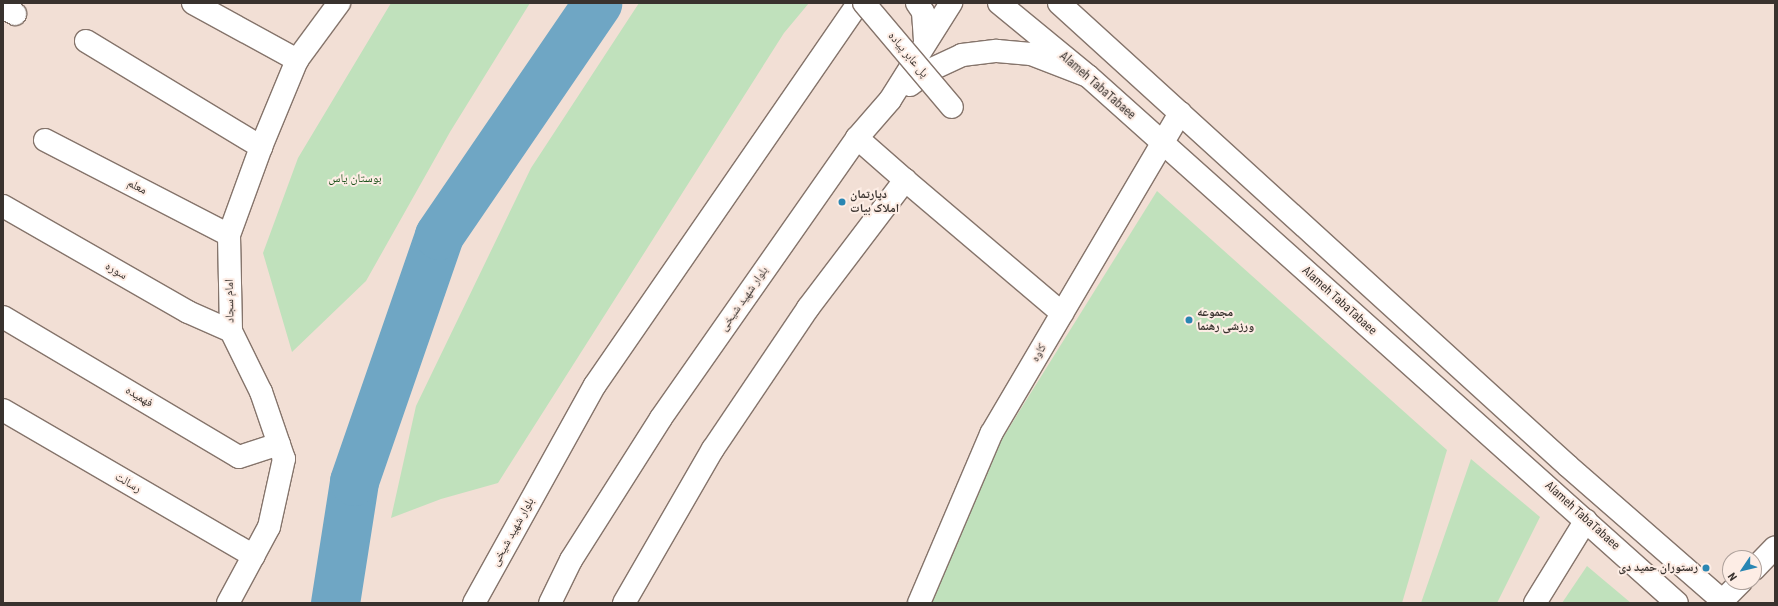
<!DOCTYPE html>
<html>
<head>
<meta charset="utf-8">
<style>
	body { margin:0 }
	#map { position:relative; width:1778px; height:606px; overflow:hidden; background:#f2dfd5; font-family:"Roboto Condensed","Noto Naskh Arabic",sans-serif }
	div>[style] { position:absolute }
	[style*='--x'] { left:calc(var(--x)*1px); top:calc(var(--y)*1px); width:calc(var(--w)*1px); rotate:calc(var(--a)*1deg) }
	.green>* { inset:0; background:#c0e1bc }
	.river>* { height:49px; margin:-24.5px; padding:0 24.5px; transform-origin:24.5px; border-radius:24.5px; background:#6fa6c4 }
	.roads { filter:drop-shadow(1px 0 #85746b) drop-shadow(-1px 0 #85746b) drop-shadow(0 1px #85746b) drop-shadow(0 -1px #85746b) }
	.minor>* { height:22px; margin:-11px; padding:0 11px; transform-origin:11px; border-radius:11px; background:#fff }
	.major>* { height:22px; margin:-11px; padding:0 11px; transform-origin:11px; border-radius:11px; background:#fff }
	.bridges { filter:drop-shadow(1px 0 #85746b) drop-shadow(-1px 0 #85746b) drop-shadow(0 1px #85746b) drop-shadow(0 -1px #85746b) }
	.minor-bridge>* { height:22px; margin:-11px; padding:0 11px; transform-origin:11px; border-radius:11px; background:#fff }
	.dots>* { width:11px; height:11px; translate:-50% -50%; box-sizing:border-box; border:2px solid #fdede5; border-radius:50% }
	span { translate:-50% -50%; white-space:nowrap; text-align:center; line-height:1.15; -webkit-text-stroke:4px #fdede5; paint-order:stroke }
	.street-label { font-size:12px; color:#39322e }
	.park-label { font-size:12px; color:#1e531c }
	.poi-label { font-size:12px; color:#39322e; font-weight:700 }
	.left { translate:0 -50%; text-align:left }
	.right { translate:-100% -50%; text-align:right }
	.frame { position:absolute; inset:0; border:4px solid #39322e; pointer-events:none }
	.north { position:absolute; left:1722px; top:550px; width:40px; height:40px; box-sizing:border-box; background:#fdede5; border:1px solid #afa29c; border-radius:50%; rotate:235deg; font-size:11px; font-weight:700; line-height:16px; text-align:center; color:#39322e }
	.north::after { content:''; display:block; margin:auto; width:14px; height:18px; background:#2986b3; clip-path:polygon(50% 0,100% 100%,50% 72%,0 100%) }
</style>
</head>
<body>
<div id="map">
	<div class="green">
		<div style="clip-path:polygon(391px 3px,530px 3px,450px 132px,366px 281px,292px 352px,263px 253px,298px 158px)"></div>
		<div style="clip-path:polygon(639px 3px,809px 3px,784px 33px,498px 483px,441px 499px,391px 518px,416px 406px,531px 168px)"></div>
		<div style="clip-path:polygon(1157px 191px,1447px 450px,1402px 603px,916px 603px,937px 543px)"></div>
		<div style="clip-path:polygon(1471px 459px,1540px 517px,1497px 603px,1421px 603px)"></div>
		<div style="clip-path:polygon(1587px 566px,1631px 603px,1562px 603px)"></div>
	</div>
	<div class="river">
		<div style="--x:335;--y:603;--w:123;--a:-81.1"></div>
		<div style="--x:354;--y:481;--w:260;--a:-70.9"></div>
		<div style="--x:439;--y:235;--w:281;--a:-55.7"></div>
	</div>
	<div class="roads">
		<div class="minor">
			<div style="--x:193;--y:3;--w:119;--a:28.7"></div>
			<div style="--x:999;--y:3;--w:115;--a:39.4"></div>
			<div style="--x:1088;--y:76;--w:790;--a:41.82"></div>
			<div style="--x:1059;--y:3;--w:688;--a:42.29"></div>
			<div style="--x:1568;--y:466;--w:208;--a:41.1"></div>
			<div style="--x:3;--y:7;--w:14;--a:30"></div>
			<div style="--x:86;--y:41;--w:205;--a:31.2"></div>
			<div style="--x:45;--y:140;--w:207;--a:27.3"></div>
			<div style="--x:905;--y:180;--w:206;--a:40.3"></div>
			<div style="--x:3;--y:206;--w:213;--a:29.8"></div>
			<div style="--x:188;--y:312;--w:47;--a:23.8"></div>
			<div style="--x:3;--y:317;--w:274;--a:30.7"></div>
			<div style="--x:239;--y:457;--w:42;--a:-18"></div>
			<div style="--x:3;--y:410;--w:290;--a:30.2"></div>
			<div style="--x:1754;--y:569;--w:30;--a:-46"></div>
			<div style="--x:228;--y:603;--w:86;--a:-61.7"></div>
			<div style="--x:269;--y:527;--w:70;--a:-77.6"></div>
			<div style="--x:284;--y:459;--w:71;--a:-108.9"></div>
			<div style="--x:261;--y:392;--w:68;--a:-116.2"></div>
			<div style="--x:231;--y:331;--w:96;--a:-91.2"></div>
			<div style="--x:229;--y:235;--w:94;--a:-70"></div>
			<div style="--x:261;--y:147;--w:94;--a:-67.5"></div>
			<div style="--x:297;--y:60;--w:71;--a:-53.6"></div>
			<div style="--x:624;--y:603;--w:178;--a:-60"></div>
			<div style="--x:713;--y:449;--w:170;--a:-56"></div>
			<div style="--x:808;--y:308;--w:161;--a:-52.8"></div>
			<div style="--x:905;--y:180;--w:64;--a:-138.8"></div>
			<div style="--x:919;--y:603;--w:184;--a:-66.9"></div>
			<div style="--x:991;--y:434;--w:373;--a:-59.5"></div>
			<div style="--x:1535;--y:603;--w:97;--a:-58.4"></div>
			<div style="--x:1720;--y:603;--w:30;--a:-45"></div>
		</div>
		<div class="major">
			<div style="--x:917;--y:3;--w:11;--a:56"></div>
			<div style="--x:923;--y:12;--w:29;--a:86"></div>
			<div style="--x:910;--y:85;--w:25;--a:-37"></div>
			<div style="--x:930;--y:70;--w:35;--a:-25"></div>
			<div style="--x:962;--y:55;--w:35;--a:-7"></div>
			<div style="--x:997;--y:51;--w:34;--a:5"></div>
			<div style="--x:1031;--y:54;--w:61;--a:21.1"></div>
			<div style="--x:474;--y:603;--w:249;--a:-61"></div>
			<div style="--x:595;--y:385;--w:464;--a:-55.4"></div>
			<div style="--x:550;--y:603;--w:48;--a:-64"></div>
			<div style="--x:571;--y:560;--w:168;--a:-57.6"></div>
			<div style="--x:661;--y:418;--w:342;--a:-55"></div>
			<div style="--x:857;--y:138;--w:50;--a:-49"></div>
			<div style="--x:890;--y:100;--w:115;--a:-57.8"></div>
		</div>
	</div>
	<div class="bridges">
		<div class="minor-bridge">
			<div style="--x:864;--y:3;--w:136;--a:49.8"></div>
		</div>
	</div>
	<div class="dots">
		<div style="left:842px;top:202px;background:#2986b3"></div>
		<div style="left:1189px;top:320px;background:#2986b3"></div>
		<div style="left:1706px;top:568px;background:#2986b3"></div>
	</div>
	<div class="street-label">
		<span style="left:908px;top:55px;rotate:50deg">پل عابر پیاده</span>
		<span style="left:1097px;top:86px;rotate:41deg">Alameh TabaTabaee</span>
		<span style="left:137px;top:187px;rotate:27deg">معلم</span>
		<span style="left:116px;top:271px;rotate:30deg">سوره</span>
		<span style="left:744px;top:299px;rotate:-55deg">بلوار شهید شیخی</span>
		<span style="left:230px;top:301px;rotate:-91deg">امام سجاد</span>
		<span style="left:1339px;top:301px;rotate:42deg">Alameh TabaTabaee</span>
		<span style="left:1039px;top:353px;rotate:-60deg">کاوه</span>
		<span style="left:139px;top:397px;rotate:31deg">فهمیده</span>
		<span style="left:128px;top:483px;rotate:30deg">رسالت</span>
		<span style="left:1582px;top:516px;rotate:42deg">Alameh TabaTabaee</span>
		<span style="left:513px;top:532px;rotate:-61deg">بلوار شهید شیخی</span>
	</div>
	<div class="park-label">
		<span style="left:355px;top:179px">بوستان یاس</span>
	</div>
	<div class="poi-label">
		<span class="left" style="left:850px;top:202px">دپارتمان<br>املاک بیات</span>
		<span class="left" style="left:1197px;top:320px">مجموعه<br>ورزشی رهنما</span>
		<span class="right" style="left:1698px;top:568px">رستوران حمید دی</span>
	</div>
	<div class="frame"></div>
	<div class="north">N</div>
</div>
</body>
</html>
